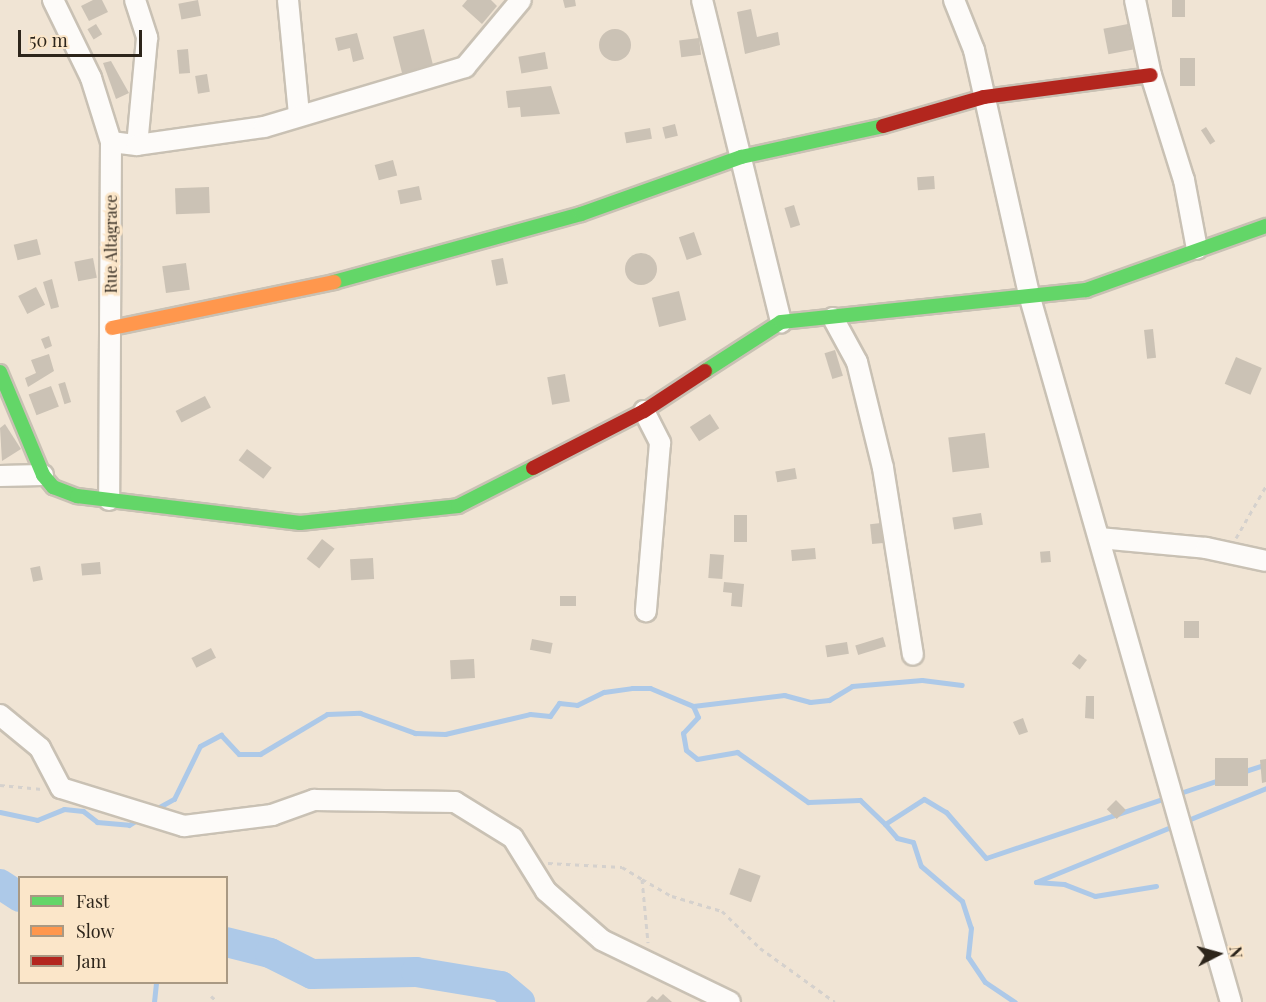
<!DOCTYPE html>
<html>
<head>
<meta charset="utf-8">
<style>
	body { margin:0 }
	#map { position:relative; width:1266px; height:1002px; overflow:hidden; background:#f0e4d4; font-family:"Playfair Display",serif }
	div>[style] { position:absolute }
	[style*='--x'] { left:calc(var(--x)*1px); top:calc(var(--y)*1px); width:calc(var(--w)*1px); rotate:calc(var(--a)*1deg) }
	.stream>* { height:5px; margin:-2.5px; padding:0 2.5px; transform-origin:2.5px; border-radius:2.5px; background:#adc9e8 }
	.river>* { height:30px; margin:-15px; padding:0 15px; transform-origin:15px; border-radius:15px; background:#adc9e8 }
	.building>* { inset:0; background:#cbc2b5; transform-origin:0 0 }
	.round { border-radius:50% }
	.path>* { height:3px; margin-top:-1.5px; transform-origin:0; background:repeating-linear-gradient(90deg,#d5d1cd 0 4.5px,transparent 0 9px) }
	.roads { filter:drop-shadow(2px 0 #c9c1b4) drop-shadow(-2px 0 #c9c1b4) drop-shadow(0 2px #c9c1b4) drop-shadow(0 -2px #c9c1b4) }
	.street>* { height:20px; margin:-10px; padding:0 10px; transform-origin:10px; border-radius:10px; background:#fdfbf9 }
	.fast>* { height:14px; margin:-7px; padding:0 7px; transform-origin:7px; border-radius:7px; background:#63d668 }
	.slow>* { height:14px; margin:-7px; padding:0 7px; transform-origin:7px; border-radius:7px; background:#ff974d }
	.jam>* { height:14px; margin:-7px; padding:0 7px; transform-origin:7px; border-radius:7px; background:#b3261e }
	span { translate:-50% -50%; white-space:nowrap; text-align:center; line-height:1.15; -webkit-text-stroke:6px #fbe6c9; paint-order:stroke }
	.street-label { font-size:16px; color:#2d251b }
	.legend { position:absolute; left:18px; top:876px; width:210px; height:108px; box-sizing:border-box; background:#fbe6c9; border:2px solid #a99983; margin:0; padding:8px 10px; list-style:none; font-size:18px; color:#2d251b }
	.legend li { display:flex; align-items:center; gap:12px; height:30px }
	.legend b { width:30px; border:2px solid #a99983 }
	.north { position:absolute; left:1188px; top:924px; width:60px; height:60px; -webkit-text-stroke:4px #fbe6c9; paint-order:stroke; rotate:84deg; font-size:16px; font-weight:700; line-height:24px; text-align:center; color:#2d251b }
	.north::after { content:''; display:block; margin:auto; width:21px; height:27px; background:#2d251b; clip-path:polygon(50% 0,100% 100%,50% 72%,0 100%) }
	.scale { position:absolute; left:18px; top:30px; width:124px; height:27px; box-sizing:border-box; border:3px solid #2d251b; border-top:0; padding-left:8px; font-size:18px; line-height:21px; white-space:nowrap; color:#2d251b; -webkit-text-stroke:4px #fbe6c9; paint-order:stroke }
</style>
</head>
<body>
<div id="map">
	<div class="stream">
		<div style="--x:693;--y:706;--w:92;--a:-6.9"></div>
		<div style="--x:784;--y:695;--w:27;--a:15"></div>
		<div style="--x:810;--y:702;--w:19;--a:-6"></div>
		<div style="--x:829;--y:700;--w:27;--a:-31"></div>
		<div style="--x:852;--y:686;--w:70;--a:-4.9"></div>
		<div style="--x:922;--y:680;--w:40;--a:7.1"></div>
		<div style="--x:1242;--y:772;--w:25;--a:-18"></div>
		<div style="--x:1177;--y:794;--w:47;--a:-18.4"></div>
		<div style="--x:152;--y:811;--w:25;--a:-29"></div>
		<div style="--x:174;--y:799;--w:59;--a:-63.9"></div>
		<div style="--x:200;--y:746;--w:24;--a:-28"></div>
		<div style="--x:221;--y:735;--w:26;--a:47"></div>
		<div style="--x:239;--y:754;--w:21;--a:0"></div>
		<div style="--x:260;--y:754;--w:78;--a:-30.8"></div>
		<div style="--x:327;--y:714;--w:33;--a:-2"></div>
		<div style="--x:360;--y:713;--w:59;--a:20"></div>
		<div style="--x:415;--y:733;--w:30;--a:2"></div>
		<div style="--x:445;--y:734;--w:87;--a:-13.2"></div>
		<div style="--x:530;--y:714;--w:20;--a:6"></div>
		<div style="--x:550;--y:716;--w:16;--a:-55"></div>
		<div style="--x:559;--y:703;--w:18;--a:6"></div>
		<div style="--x:577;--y:705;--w:30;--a:-26"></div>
		<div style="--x:604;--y:692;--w:28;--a:-8"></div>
		<div style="--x:632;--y:688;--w:18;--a:0"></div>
		<div style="--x:650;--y:688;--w:47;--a:22.7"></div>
		<div style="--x:693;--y:706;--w:12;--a:66"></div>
		<div style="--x:698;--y:717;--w:22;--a:133"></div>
		<div style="--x:683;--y:733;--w:17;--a:80"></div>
		<div style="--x:686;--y:750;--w:14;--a:39"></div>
		<div style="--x:697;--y:759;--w:41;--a:-9.9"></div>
		<div style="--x:737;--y:752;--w:87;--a:35.2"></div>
		<div style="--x:808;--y:802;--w:52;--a:-2.2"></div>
		<div style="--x:860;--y:800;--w:35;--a:44"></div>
		<div style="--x:885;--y:824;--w:46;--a:-32.7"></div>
		<div style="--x:924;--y:799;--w:26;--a:31"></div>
		<div style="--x:946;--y:812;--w:61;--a:49"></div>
		<div style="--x:986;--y:858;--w:192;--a:-18.5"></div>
		<div style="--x:0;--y:812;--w:38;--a:12"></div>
		<div style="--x:37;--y:820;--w:29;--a:-22"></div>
		<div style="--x:64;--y:809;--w:19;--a:6"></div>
		<div style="--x:83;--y:811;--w:18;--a:38"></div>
		<div style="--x:97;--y:822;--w:32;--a:5"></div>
		<div style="--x:129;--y:825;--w:15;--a:-32"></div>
		<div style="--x:885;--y:824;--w:18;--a:49"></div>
		<div style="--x:897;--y:838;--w:16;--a:14"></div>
		<div style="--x:913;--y:842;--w:25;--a:72"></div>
		<div style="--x:921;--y:866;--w:54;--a:40.5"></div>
		<div style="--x:962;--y:901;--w:28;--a:72"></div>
		<div style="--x:971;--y:928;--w:29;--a:96"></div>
		<div style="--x:968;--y:957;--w:30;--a:56"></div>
		<div style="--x:985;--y:982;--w:36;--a:34"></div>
		<div style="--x:1156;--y:886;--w:62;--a:170.7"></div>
		<div style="--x:1095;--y:896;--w:33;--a:-159"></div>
		<div style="--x:1064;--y:884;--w:28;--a:-176"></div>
		<div style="--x:1036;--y:882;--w:248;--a:-22.2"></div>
		<div style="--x:154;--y:1002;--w:20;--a:-84"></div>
	</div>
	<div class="river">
		<div style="--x:0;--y:884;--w:24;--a:33"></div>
		<div style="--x:226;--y:942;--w:45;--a:14"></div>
		<div style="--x:270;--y:953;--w:47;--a:26.6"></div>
		<div style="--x:312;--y:974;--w:104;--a:-1.1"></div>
		<div style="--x:416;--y:972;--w:86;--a:9.4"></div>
		<div style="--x:501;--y:986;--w:25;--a:40"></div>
	</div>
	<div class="building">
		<div style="clip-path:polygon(93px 0,102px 0,108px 12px,89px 21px,81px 6px)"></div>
		<div style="left:198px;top:0;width:16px;height:20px;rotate:79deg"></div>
		<div style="clip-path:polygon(467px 0,491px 0,497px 6px,482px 24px,462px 6px)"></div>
		<div style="clip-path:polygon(563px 0,575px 0,576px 6px,565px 8px)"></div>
		<div style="left:1172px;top:0;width:13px;height:17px"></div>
		<div style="clip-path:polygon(751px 9px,757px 37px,778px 32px,780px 45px,745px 54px,737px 12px)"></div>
		<div style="left:96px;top:24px;width:12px;height:10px;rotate:59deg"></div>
		<div style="left:1128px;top:24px;width:26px;height:25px;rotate:79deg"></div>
		<div class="round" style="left:599px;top:29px;width:32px;height:32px"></div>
		<div style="left:424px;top:29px;width:38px;height:32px;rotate:76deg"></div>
		<div style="clip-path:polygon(357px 33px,364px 59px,353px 62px,350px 48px,338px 51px,335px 38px)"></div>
		<div style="left:699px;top:38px;width:17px;height:20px;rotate:83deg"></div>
		<div style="left:188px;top:49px;width:24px;height:11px;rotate:85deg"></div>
		<div style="left:545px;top:52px;width:17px;height:27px;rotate:80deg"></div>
		<div style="left:1180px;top:58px;width:15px;height:28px"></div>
		<div style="clip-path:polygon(111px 61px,129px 93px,116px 99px,103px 63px)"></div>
		<div style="left:207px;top:74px;width:18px;height:12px;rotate:81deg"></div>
		<div style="clip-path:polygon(551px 86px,560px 114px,521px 117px,520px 107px,508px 108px,506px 91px)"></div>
		<div style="left:675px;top:124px;width:12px;height:13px;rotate:76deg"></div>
		<div style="left:1206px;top:127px;width:17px;height:6px;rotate:57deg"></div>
		<div style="left:650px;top:128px;width:11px;height:26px;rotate:80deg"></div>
		<div style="left:393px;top:160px;width:16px;height:19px;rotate:75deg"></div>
		<div style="left:934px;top:176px;width:13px;height:17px;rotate:86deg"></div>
		<div style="left:419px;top:186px;width:14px;height:22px;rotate:78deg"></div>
		<div style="left:209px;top:187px;width:26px;height:34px;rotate:88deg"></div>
		<div style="left:794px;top:205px;width:21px;height:10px;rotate:73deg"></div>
		<div style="left:694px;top:232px;width:24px;height:16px;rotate:71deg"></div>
		<div style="left:37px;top:239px;width:16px;height:24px;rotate:76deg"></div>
		<div class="round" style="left:625px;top:253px;width:32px;height:32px"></div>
		<div style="left:93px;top:258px;width:20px;height:19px;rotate:79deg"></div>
		<div style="left:503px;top:258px;width:26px;height:12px;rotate:79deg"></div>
		<div style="left:186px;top:263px;width:27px;height:24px;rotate:82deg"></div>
		<div style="clip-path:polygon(52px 279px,59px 307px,51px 309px,43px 282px)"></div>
		<div style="left:36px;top:287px;width:20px;height:20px;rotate:63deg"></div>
		<div style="left:679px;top:291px;width:30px;height:28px;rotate:76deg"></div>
		<div style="left:1153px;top:329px;width:29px;height:9px;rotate:84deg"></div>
		<div style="clip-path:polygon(49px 336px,52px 346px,45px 349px,41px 339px)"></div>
		<div style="left:835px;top:350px;width:27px;height:11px;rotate:73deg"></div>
		<div style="clip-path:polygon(49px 354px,54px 371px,28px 387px,25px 378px,36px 373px,31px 360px)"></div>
		<div style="left:1236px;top:357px;width:28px;height:29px;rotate:23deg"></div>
		<div style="left:565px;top:374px;width:28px;height:18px;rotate:80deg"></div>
		<div style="left:65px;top:382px;width:21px;height:7px;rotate:73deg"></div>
		<div style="left:51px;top:386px;width:22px;height:24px;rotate:69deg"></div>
		<div style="left:205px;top:396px;width:13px;height:33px;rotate:63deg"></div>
		<div style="left:710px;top:414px;width:17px;height:24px;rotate:57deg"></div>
		<div style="clip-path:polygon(5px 424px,21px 449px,2px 461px,0 428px)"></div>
		<div style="left:985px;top:433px;width:35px;height:37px;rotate:83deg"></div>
		<div style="left:247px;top:449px;width:31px;height:14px;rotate:37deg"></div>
		<div style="left:795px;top:468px;width:11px;height:20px;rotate:80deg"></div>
		<div style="left:981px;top:513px;width:12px;height:29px;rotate:81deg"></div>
		<div style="left:734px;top:515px;width:13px;height:27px"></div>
		<div style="left:881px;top:523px;width:20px;height:11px;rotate:84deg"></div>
		<div style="left:322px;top:539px;width:16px;height:25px;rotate:38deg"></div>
		<div style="left:815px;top:548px;width:11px;height:24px;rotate:85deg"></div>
		<div style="left:1050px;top:551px;width:11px;height:10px;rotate:85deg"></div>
		<div style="left:710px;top:554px;width:14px;height:24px;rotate:4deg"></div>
		<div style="left:373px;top:558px;width:21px;height:23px;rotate:87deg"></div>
		<div style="left:100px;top:562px;width:12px;height:19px;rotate:85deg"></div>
		<div style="left:40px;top:566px;width:14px;height:10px;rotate:78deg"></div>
		<div style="clip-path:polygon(724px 582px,744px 584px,742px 607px,731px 606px,732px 593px,723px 592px)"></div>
		<div style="left:576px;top:596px;width:10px;height:16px;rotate:90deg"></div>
		<div style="left:1184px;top:621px;width:15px;height:17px"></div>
		<div style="left:883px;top:637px;width:10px;height:29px;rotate:73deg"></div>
		<div style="left:532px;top:639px;width:21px;height:11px;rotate:11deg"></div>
		<div style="left:847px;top:642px;width:12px;height:22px;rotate:81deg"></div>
		<div style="left:211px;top:648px;width:11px;height:22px;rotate:63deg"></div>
		<div style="left:1079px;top:654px;width:10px;height:12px;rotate:37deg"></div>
		<div style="left:474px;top:659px;width:19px;height:24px;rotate:87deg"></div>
		<div style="clip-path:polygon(1086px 696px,1094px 696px,1094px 719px,1085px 718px)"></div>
		<div style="clip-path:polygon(1023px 718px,1028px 732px,1019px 735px,1013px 722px)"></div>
		<div style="left:1248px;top:758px;width:28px;height:33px;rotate:90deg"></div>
		<div style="clip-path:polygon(1266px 759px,1266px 782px,1262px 783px,1260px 760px)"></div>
		<div style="left:1116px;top:800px;width:14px;height:13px;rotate:45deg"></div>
		<div style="left:739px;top:868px;width:23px;height:28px;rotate:20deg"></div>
		<div style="clip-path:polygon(663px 994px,672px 1002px,646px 1002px,652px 996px,657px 1000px)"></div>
	</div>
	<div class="path">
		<div style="--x:1236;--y:538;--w:60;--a:-60"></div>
		<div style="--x:0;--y:785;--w:42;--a:5.4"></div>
		<div style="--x:548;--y:863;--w:74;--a:3.1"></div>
		<div style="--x:622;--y:867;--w:23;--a:31"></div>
		<div style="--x:642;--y:879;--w:64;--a:84.6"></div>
		<div style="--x:642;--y:879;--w:34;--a:30"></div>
		<div style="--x:672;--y:896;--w:52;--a:16.7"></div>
		<div style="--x:722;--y:911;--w:53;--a:44.2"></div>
		<div style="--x:760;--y:948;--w:92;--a:35.8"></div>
		<div style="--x:211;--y:996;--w:9;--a:41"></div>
	</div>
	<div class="roads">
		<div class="street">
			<div style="--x:53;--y:0;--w:87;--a:64"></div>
			<div style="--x:91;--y:78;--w:67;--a:72.6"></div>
			<div style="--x:111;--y:142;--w:358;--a:90.3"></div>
			<div style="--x:135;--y:0;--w:40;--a:72"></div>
			<div style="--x:147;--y:38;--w:107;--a:95.3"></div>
			<div style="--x:288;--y:0;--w:116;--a:84.5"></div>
			<div style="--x:702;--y:0;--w:332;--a:76.2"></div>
			<div style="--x:954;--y:0;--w:54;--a:68.2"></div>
			<div style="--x:974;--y:50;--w:254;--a:77.3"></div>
			<div style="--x:1030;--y:298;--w:732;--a:74.07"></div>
			<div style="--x:1135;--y:0;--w:77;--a:78"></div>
			<div style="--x:1151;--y:75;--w:110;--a:72.6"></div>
			<div style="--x:1184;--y:180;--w:70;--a:79.3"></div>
			<div style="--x:111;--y:142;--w:26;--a:7"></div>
			<div style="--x:137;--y:145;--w:128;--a:-8.1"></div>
			<div style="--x:264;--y:127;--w:210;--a:-16.6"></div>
			<div style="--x:465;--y:67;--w:87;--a:-50.1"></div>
			<div style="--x:833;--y:318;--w:50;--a:61.4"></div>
			<div style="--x:857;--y:362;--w:109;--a:76.2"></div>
			<div style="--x:883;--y:468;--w:189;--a:80.9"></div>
			<div style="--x:644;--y:411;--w:36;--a:63"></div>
			<div style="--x:660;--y:443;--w:169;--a:94.8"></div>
			<div style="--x:0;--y:476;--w:43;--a:-1.3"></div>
			<div style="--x:1099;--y:538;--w:107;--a:5.3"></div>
			<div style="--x:1206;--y:548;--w:61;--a:12.2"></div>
			<div style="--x:0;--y:715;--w:52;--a:39.5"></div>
			<div style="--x:40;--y:748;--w:45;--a:62.3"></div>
			<div style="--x:61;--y:788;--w:129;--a:17.2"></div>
			<div style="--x:184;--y:826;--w:89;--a:-7.1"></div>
			<div style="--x:272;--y:815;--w:45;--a:-19.7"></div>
			<div style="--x:314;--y:800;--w:141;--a:0.8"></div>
			<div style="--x:455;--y:802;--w:68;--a:31.8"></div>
			<div style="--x:513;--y:838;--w:62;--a:58.1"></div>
			<div style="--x:546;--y:891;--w:74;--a:41.2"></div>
			<div style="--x:602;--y:940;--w:142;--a:25.8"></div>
		</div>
		<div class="fast">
			<div style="--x:334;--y:282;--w:256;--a:-15.4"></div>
			<div style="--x:581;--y:214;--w:170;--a:-19.6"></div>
			<div style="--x:741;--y:157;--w:145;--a:-12.3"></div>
			<div style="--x:705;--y:371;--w:90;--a:-32.8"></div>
			<div style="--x:781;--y:322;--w:307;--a:-6"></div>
			<div style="--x:1086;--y:290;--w:191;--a:-19.6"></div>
			<div style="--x:0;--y:372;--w:112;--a:67.3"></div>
			<div style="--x:43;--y:475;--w:16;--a:50"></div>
			<div style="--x:53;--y:487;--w:26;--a:21"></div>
			<div style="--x:77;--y:496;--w:225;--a:6.9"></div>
			<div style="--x:300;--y:523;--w:159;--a:-6.1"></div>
			<div style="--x:458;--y:506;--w:84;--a:-26.9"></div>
		</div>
		<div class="slow">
			<div style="--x:112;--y:328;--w:227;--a:-11.7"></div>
		</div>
		<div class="jam">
			<div style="--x:883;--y:126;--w:105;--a:-16"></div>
			<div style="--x:984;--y:97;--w:168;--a:-7.5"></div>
			<div style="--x:533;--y:468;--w:125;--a:-27.2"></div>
			<div style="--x:644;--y:411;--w:73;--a:-33.3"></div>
		</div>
	</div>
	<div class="street-label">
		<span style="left:111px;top:244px;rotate:-90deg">Rue Altagrace</span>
	</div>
	<ul class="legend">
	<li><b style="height:8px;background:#63d668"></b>Fast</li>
	<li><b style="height:8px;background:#ff974d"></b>Slow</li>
	<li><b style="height:8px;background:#b3261e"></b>Jam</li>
	</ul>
	<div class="north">N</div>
	<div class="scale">50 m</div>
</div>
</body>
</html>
